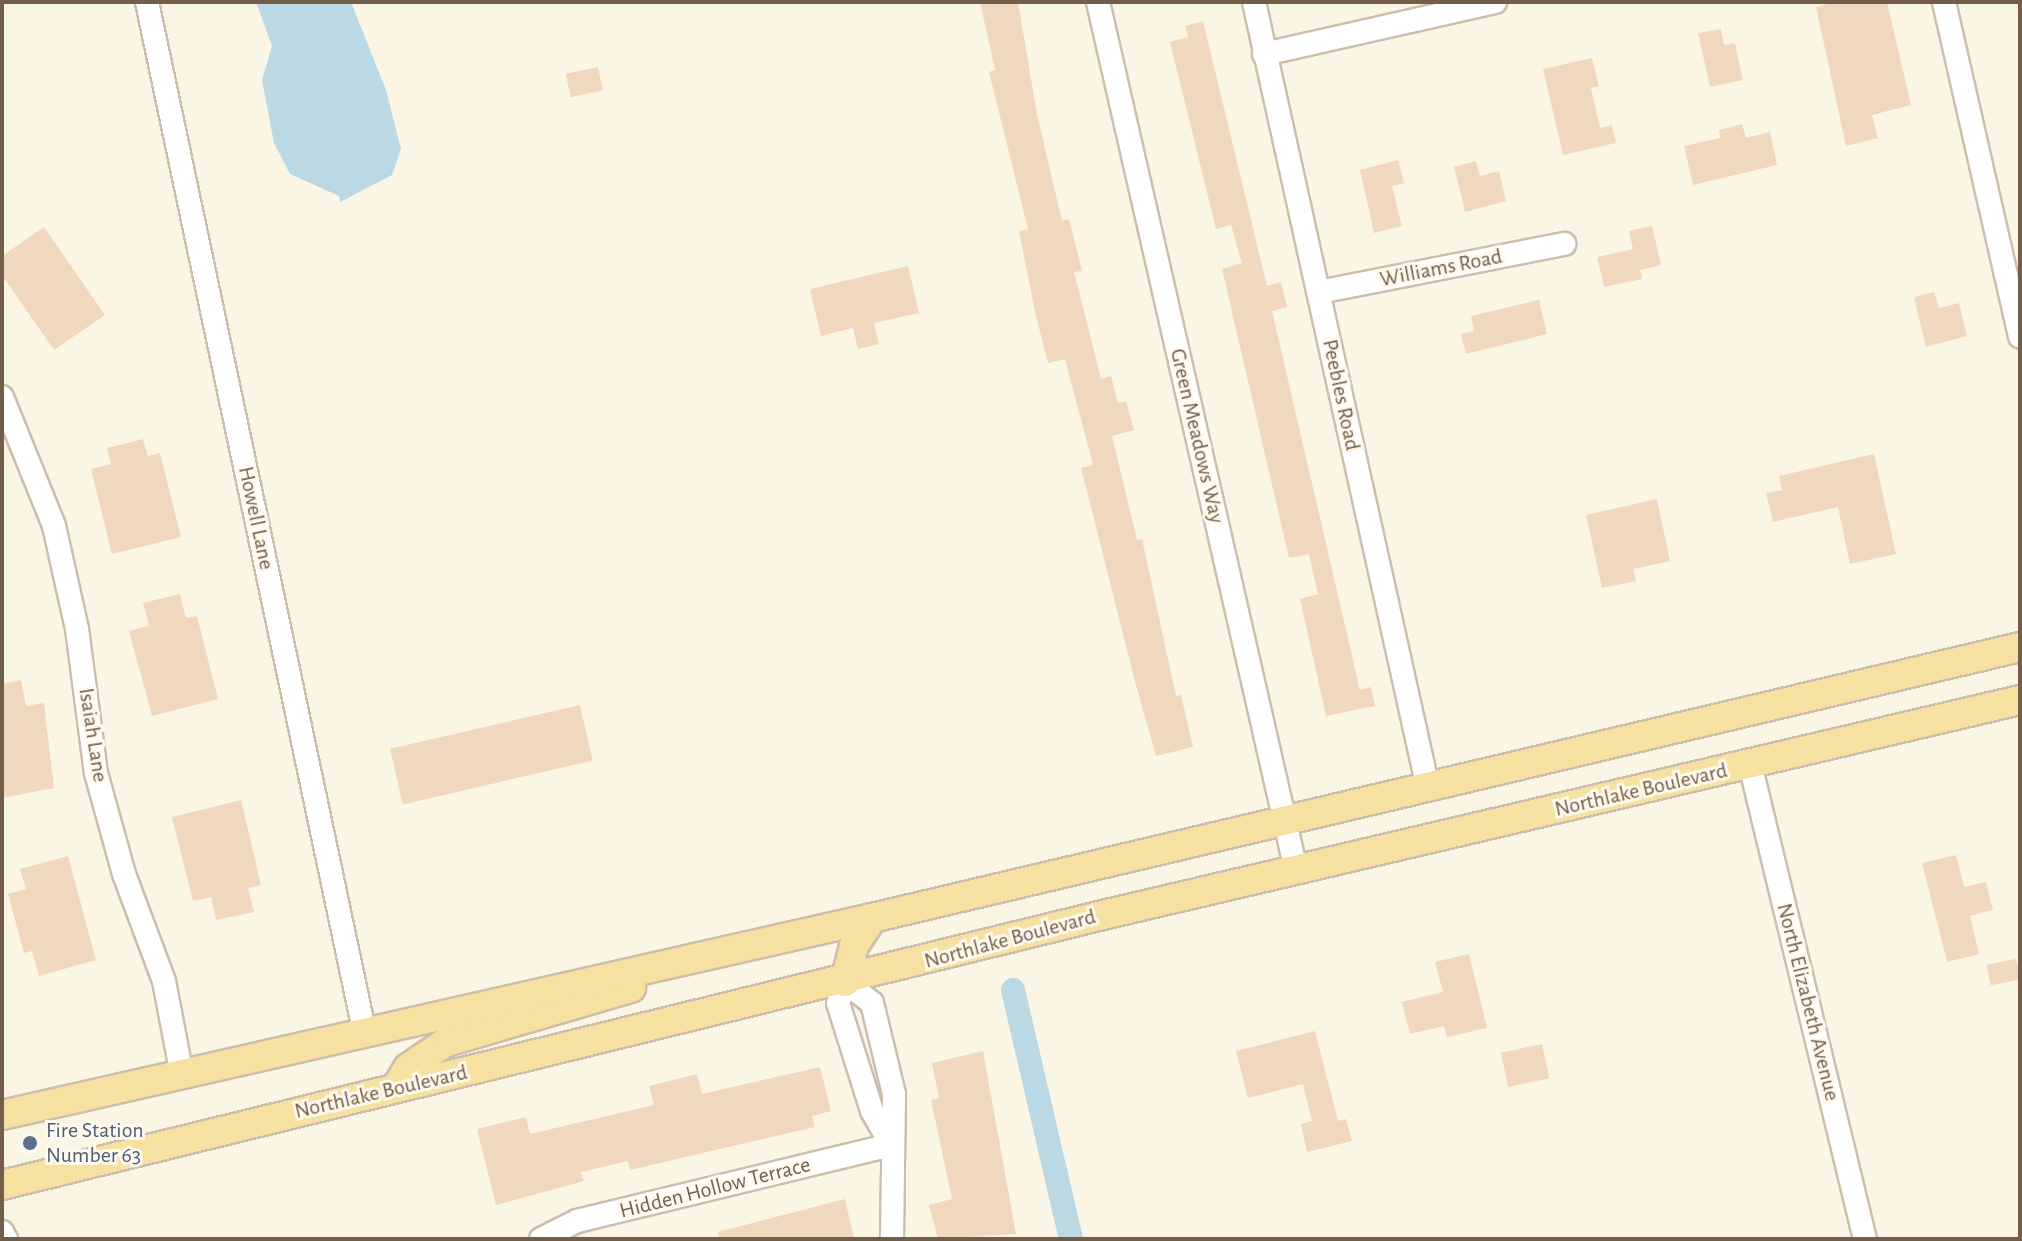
<!DOCTYPE html>
<html>
<head>
<meta charset="utf-8">
<style>
	body { margin:0 }
	#map { position:relative; width:2022px; height:1241px; overflow:hidden; background:#fbf5e6; font-family:"Alegreya Sans",sans-serif }
	div>[style] { position:absolute }
	[style*='--x'] { left:calc(var(--x)*1px); top:calc(var(--y)*1px); width:calc(var(--w)*1px); rotate:calc(var(--a)*1deg) }
	.water>* { inset:0; background:#bbd9e4 }
	.canal>* { height:24px; margin:-12px; padding:0 12px; transform-origin:12px; border-radius:12px; background:#bbd9e4 }
	.building>* { inset:0; background:#efd8be; transform-origin:0 0 }
	.roads { filter:drop-shadow(2px 0 #ccbeac) drop-shadow(-2px 0 #ccbeac) drop-shadow(0 2px #ccbeac) drop-shadow(0 -2px #ccbeac) }
	.minor>* { height:22px; margin:-11px; padding:0 11px; transform-origin:11px; border-radius:11px; background:#fff }
	.major>* { height:28px; margin:-14px; padding:0 14px; transform-origin:14px; border-radius:14px; background:#f6e1a1 }
	.dots>* { width:22px; height:22px; translate:-50% -50%; box-sizing:border-box; border:4px solid #fef9ec; border-radius:50% }
	span { translate:-50% -50%; white-space:nowrap; text-align:center; line-height:1.15; -webkit-text-stroke:6px #fef9ec; paint-order:stroke }
	.street-label { font-size:22px; color:#735e4c }
	.service-label { font-size:22px; color:#4e5e75 }
	.left { translate:0 -50%; text-align:left }
	.frame { position:absolute; inset:0; border:4px solid #735e4c; pointer-events:none }
</style>
</head>
<body>
<div id="map">
	<div class="water">
		<div style="clip-path:polygon(256px 2px,351px 2px,386px 90px,401px 149px,392px 175px,340px 202px,339px 196px,290px 174px,274px 143px,262px 80px,272px 46px)"></div>
	</div>
	<div class="canal">
		<div style="--x:1013;--y:990;--w:256;--a:76.9"></div>
	</div>
	<div class="building">
		<div style="clip-path:polygon(980px 2px,1018px 2px,1037px 114px,1062px 221px,1069px 219px,1082px 271px,1074px 272px,1101px 379px,1111px 376px,1118px 403px,1126px 401px,1134px 430px,1112px 436px,1137px 540px,1142px 539px,1176px 696px,1181px 695px,1193px 747px,1156px 756px,1134px 678px,1081px 468px,1093px 465px,1065px 359px,1048px 363px,1035px 312px,1019px 231px,1028px 229px,989px 72px,995px 70px)"></div>
		<div style="clip-path:polygon(1835px 2px,1887px 2px,1911px 105px,1872px 115px,1878px 138px,1846px 146px,1816px 7px)"></div>
		<div style="clip-path:polygon(1203px 21px,1267px 286px,1281px 282px,1287px 307px,1272px 311px,1360px 690px,1371px 687px,1375px 706px,1326px 716px,1300px 599px,1318px 594px,1309px 554px,1289px 558px,1222px 269px,1242px 263px,1231px 225px,1216px 229px,1170px 42px,1188px 37px,1185px 26px)"></div>
		<div style="clip-path:polygon(1721px 29px,1724px 45px,1735px 43px,1743px 80px,1710px 87px,1698px 33px)"></div>
		<div style="clip-path:polygon(1592px 58px,1599px 86px,1591px 88px,1600px 128px,1612px 125px,1616px 143px,1563px 155px,1543px 69px)"></div>
		<div style="left:598px;top:67px;width:24px;height:33px;rotate:78deg"></div>
		<div style="clip-path:polygon(1742px 124px,1746px 138px,1770px 132px,1777px 165px,1693px 185px,1684px 146px,1720px 138px,1719px 130px)"></div>
		<div style="clip-path:polygon(1398px 160px,1404px 183px,1392px 186px,1402px 226px,1374px 233px,1360px 170px)"></div>
		<div style="clip-path:polygon(1476px 161px,1480px 176px,1499px 171px,1506px 201px,1465px 212px,1454px 167px)"></div>
		<div style="clip-path:polygon(1652px 226px,1661px 265px,1640px 270px,1642px 279px,1604px 287px,1597px 257px,1633px 249px,1629px 231px)"></div>
		<div style="clip-path:polygon(44px 227px,105px 315px,54px 350px,2px 275px,2px 256px)"></div>
		<div style="clip-path:polygon(908px 266px,919px 313px,874px 323px,879px 344px,858px 349px,853px 328px,821px 336px,810px 289px)"></div>
		<div style="clip-path:polygon(1934px 292px,1939px 308px,1959px 303px,1967px 336px,1926px 347px,1914px 297px)"></div>
		<div style="clip-path:polygon(1539px 300px,1547px 334px,1466px 354px,1461px 334px,1474px 331px,1471px 316px)"></div>
		<div style="clip-path:polygon(143px 439px,148px 456px,160px 453px,181px 537px,112px 554px,91px 469px,111px 464px,107px 448px)"></div>
		<div style="clip-path:polygon(1874px 454px,1896px 554px,1850px 564px,1838px 507px,1773px 522px,1766px 493px,1782px 490px,1779px 476px)"></div>
		<div style="clip-path:polygon(1657px 499px,1670px 561px,1633px 569px,1636px 581px,1602px 588px,1586px 515px)"></div>
		<div style="clip-path:polygon(180px 594px,186px 618px,197px 616px,218px 699px,152px 716px,129px 631px,149px 626px,143px 603px)"></div>
		<div style="clip-path:polygon(21px 680px,26px 706px,44px 703px,54px 788px,2px 798px,2px 684px)"></div>
		<div style="left:580px;top:705px;width:57px;height:195px;rotate:77deg"></div>
		<div style="clip-path:polygon(241px 800px,261px 885px,248px 888px,254px 912px,216px 920px,211px 897px,193px 901px,172px 817px)"></div>
		<div style="clip-path:polygon(1956px 855px,1964px 887px,1986px 882px,1993px 910px,1970px 916px,1979px 954px,1947px 962px,1922px 863px)"></div>
		<div style="clip-path:polygon(68px 856px,96px 960px,39px 976px,32px 951px,24px 953px,8px 894px,26px 889px,20px 869px)"></div>
		<div style="clip-path:polygon(1469px 954px,1487px 1028px,1447px 1037px,1444px 1026px,1410px 1034px,1402px 1002px,1443px 992px,1435px 962px)"></div>
		<div style="left:2016px;top:959px;width:21px;height:30px;rotate:79deg"></div>
		<div style="clip-path:polygon(1315px 1031px,1338px 1121px,1346px 1119px,1352px 1141px,1307px 1152px,1301px 1124px,1312px 1121px,1303px 1084px,1248px 1098px,1236px 1051px)"></div>
		<div style="left:1542px;top:1044px;width:35px;height:42px;rotate:78deg"></div>
		<div style="clip-path:polygon(983px 1051px,1016px 1234px,938px 1239px,929px 1205px,952px 1199px,931px 1100px,939px 1098px,932px 1063px)"></div>
		<div style="clip-path:polygon(820px 1067px,831px 1111px,812px 1116px,815px 1127px,630px 1170px,628px 1161px,581px 1172px,584px 1181px,496px 1205px,477px 1129px,526px 1117px,530px 1134px,654px 1105px,649px 1086px,697px 1074px,702px 1094px)"></div>
		<div style="clip-path:polygon(845px 1199px,854px 1239px,719px 1239px,718px 1232px)"></div>
	</div>
	<div class="roads">
		<div class="minor">
			<div style="--x:147;--y:2;--w:1056;--a:78.08"></div>
			<div style="--x:1098;--y:2;--w:890;--a:77.15"></div>
			<div style="--x:1254;--y:2;--w:805;--a:77.52"></div>
			<div style="--x:1944;--y:2;--w:343;--a:77.2"></div>
			<div style="--x:1264;--y:54;--w:237;--a:-12.7"></div>
			<div style="--x:1319;--y:292;--w:250;--a:-11.1"></div>
			<div style="--x:2;--y:397;--w:139;--a:68"></div>
			<div style="--x:54;--y:526;--w:106;--a:77.4"></div>
			<div style="--x:77;--y:629;--w:145;--a:82.5"></div>
			<div style="--x:96;--y:773;--w:105;--a:74.5"></div>
			<div style="--x:124;--y:874;--w:114;--a:69.5"></div>
			<div style="--x:164;--y:981;--w:96;--a:79.2"></div>
			<div style="--x:1750;--y:764;--w:489;--a:76.4"></div>
			<div style="--x:2;--y:1232;--w:8;--a:60"></div>
			<div style="--x:541;--y:1239;--w:40;--a:-26.6"></div>
			<div style="--x:577;--y:1221;--w:324;--a:-13.6"></div>
			<div style="--x:892;--y:1239;--w:145;--a:-89.2"></div>
			<div style="--x:894;--y:1094;--w:94;--a:-103.6"></div>
			<div style="--x:872;--y:1003;--w:34;--a:-142"></div>
			<div style="--x:845;--y:982;--w:22;--a:108"></div>
			<div style="--x:838;--y:1003;--w:113;--a:72.5"></div>
			<div style="--x:872;--y:1111;--w:39;--a:60"></div>
		</div>
		<div class="major">
			<div style="--x:845;--y:982;--w:37;--a:-76"></div>
			<div style="--x:854;--y:946;--w:33;--a:-57"></div>
			<div style="--x:396;--y:1088;--w:23;--a:-59"></div>
			<div style="--x:408;--y:1068;--w:46;--a:-34.4"></div>
			<div style="--x:446;--y:1042;--w:193;--a:-16.3"></div>
			<div style="--x:2;--y:1115;--w:892;--a:-12.76"></div>
			<div style="--x:872;--y:918;--w:1180;--a:-13.28"></div>
			<div style="--x:2;--y:1185;--w:1138;--a:-13.78"></div>
			<div style="--x:1107;--y:914;--w:938;--a:-13.19"></div>
		</div>
	</div>
	<div class="dots">
		<div style="left:30px;top:1143px;background:#5c6f8a"></div>
	</div>
	<div class="street-label">
		<span style="left:1441px;top:268px;rotate:-11deg">Williams Road</span>
		<span style="left:1341px;top:395px;rotate:78deg">Peebles Road</span>
		<span style="left:1197px;top:436px;rotate:77deg">Green Meadows Way</span>
		<span style="left:256px;top:518px;rotate:78deg">Howell Lane</span>
		<span style="left:93px;top:735px;rotate:81deg">Isaiah Lane</span>
		<span style="left:1641px;top:790px;rotate:-13deg">Northlake Boulevard</span>
		<span style="left:1010px;top:939px;rotate:-15deg">Northlake Boulevard</span>
		<span style="left:1808px;top:1002px;rotate:76deg">North Elizabeth Avenue</span>
		<span style="left:381px;top:1092px;rotate:-13deg">Northlake Boulevard</span>
		<span style="left:715px;top:1188px;rotate:-14deg">Hidden Hollow Terrace</span>
	</div>
	<div class="service-label">
		<span class="left" style="left:46px;top:1143px">Fire Station<br>Number 63</span>
	</div>
	<div class="frame"></div>
</div>
</body>
</html>
